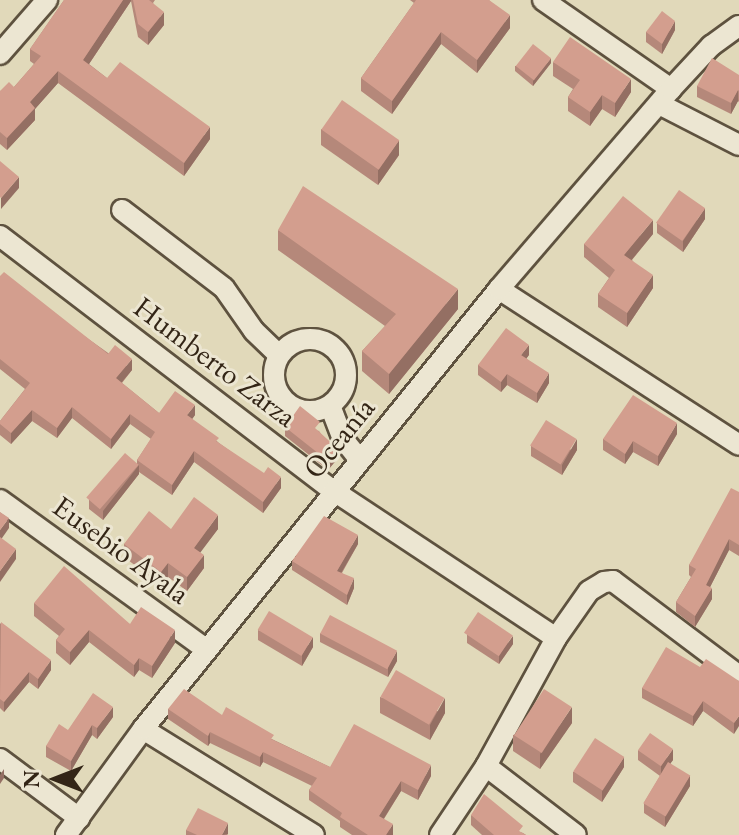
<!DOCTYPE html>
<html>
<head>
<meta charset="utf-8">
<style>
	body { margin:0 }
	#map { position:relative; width:739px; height:835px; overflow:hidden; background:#e1d9ba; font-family:"EB Garamond",serif }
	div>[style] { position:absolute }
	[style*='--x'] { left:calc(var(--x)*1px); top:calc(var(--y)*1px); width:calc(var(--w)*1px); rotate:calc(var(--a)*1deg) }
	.roads { filter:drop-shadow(2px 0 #5e523f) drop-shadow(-2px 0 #5e523f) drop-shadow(0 2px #5e523f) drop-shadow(0 -2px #5e523f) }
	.minor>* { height:20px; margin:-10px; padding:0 10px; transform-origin:10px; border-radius:10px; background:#ece6d2 }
	.minor>.ring { margin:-10px; padding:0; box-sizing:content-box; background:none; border:20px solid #ece6d2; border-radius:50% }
	.wall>* { inset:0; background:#b5887a }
	.shaded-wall>* { inset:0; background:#946f63 }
	.building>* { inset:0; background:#d39e8e; transform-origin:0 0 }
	span { translate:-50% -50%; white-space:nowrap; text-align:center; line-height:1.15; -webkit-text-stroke:6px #ece6d2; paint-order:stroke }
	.street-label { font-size:30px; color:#332516 }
	.north { position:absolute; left:16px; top:739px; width:80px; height:80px; -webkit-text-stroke:6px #ece6d2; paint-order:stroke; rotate:270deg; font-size:22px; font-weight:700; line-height:32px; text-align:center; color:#332516 }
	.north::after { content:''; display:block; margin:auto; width:28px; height:36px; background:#332516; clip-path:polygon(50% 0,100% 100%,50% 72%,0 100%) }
</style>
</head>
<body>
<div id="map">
	<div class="roads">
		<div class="minor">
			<div style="--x:543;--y:0;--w:156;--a:34.8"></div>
			<div style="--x:0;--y:54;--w:72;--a:-49"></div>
			<div style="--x:659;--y:104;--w:90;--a:27.1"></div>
			<div style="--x:122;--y:210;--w:128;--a:37.4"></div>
			<div style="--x:224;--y:288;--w:52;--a:55.1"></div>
			<div style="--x:254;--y:331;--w:35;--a:44"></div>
			<div style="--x:0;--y:236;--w:420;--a:37.4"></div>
			<div style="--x:334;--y:491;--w:266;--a:33.5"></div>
			<div style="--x:499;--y:289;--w:286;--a:33"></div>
			<div class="ring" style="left:274px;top:339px;width:52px;height:52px"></div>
			<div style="--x:331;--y:408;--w:33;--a:69"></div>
			<div style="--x:343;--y:439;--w:26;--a:51"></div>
			<div style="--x:0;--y:500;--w:254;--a:35.9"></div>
			<div style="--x:143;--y:729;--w:201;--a:31.8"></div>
			<div style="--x:0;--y:759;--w:99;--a:36.8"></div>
			<div style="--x:486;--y:766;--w:113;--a:37.5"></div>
			<div style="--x:66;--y:835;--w:131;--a:-54"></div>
			<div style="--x:143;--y:729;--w:566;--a:-51.02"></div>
			<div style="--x:499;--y:289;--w:264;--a:-49.3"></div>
			<div style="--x:671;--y:89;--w:59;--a:-47.1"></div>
			<div style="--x:711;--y:46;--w:34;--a:-36"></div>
			<div style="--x:440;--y:835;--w:83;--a:-56.3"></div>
			<div style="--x:486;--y:766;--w:146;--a:-61.3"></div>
			<div style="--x:556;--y:638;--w:57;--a:-54.9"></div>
			<div style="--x:589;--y:591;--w:17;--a:-31"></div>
			<div style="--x:604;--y:582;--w:9;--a:-6"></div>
			<div style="--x:613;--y:581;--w:158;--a:37"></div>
		</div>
	</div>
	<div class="wall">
		<div style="clip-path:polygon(64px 0,155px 0,153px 3px,164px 25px,148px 45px,138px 37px,131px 1px,89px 64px,107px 78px,210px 139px,184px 176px,58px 83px,35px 109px,35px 120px,7px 150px,0 144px,0 91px,14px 87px,34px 64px,30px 61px,30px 49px)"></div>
		<div style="clip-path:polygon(410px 0,489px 0,510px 28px,477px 73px,441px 44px,392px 114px,361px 91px,361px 78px,414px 3px)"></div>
		<div style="clip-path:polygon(675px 30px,662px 54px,646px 42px,646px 32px)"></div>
		<div style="clip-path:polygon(553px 62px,631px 92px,615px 117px,602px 109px,590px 126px,568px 111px,568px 97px,573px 89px,553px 76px)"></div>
		<div style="clip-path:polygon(551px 63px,533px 86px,515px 71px,515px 66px)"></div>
		<div style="clip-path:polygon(739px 75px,739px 102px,738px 101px,731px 114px,697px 97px,697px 86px)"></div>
		<div style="clip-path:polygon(321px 129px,399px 155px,378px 185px,321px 145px)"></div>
		<div style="clip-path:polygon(705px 219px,683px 252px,657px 233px,657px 223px)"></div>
		<div style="clip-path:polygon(278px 230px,458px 309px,389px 394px,362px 371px,362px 351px,385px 326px,278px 250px)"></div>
		<div style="clip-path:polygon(653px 234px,632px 260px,653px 288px,627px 327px,598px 307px,598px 294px,609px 278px,584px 257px,584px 244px)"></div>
		<div style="clip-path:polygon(0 276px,132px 370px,122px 383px,159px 413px,195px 415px,192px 419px,219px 443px,281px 488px,263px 513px,194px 462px,172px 495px,139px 472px,139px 474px,103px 520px,89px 509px,89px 500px,137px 464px,137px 460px,151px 439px,130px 424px,111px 449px,72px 418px,57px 438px,32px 421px,11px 444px,0 435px,0 421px,25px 389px,0 369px)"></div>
		<div style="clip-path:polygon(529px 355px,526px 358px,549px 383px,537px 403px,507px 385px,501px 392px,478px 375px,478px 365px)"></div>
		<div style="clip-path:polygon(285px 427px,320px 431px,319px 431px,338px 458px,328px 470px,285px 436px)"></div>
		<div style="clip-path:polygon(677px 434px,658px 466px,633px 452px,625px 464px,603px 450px,603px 439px)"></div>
		<div style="clip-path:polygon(531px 446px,577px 450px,562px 475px,531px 456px)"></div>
		<div style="clip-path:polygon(739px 492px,739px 556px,729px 550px,710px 587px,712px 599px,695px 627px,676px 612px,676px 602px,691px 577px,689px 575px,689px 565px)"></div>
		<div style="clip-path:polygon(171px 529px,218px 529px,200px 552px,204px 568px,187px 591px,168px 577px,161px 585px,124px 557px,124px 544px)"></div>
		<div style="clip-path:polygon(358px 544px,342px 573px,354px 588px,347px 605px,292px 570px,292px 561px)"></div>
		<div style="clip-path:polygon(34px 603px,130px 624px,175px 643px,152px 678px,139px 670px,134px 677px,89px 642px,70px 665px,56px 653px,56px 640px,59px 636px,34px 616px)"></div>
		<div style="clip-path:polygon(0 623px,51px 670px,38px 689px,29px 682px,4px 712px,0 708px)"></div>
		<div style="clip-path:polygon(258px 630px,313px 647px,302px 666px,258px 640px)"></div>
		<div style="clip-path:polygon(320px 633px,397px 661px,388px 677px,320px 642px)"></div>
		<div style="clip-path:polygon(467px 634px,513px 644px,499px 664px,467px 643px)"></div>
		<div style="clip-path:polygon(700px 667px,739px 681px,734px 734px,703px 711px,693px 726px,642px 698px,642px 688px)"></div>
		<div style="clip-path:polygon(380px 697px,445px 713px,430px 740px,380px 713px)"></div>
		<div style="clip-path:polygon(168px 709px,222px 715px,330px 767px,431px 776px,418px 800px,401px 791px,384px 819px,393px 835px,352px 835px,340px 827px,340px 821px,309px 800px,309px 790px,312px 786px,263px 762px,260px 767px,210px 743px,208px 746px,168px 719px)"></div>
		<div style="clip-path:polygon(113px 717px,97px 739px,92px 735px,71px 771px,46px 757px,46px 746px,68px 730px)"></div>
		<div style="clip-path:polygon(572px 723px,540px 769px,513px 751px,513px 735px)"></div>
		<div style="clip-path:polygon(638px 750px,673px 760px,670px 763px,690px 786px,665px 827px,644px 813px,644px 803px,660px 776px,638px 760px)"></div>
		<div style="clip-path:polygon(624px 767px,602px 802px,573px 782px,573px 772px)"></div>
		<div style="clip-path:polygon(471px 815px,523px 833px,526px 835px,482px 835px,471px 825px)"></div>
		<div style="clip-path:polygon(186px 830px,228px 834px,227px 835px,186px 835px)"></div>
	</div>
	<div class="shaded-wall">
		<div style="clip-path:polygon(123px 0,131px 0,131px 1px,83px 73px,83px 60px)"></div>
		<div style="clip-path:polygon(164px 12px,164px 25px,148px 45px,148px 32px)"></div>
		<div style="clip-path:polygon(510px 15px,510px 28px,477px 73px,477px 60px)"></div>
		<div style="clip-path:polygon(675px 21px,675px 30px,662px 54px,662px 44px)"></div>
		<div style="clip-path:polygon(441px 32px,441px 44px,392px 114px,392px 101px)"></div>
		<div style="clip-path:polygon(551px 58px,551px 63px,533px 86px,533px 81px)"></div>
		<div style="clip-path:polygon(58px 71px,58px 83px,35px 109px,35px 120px,7px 150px,7px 138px,30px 102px)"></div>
		<div style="clip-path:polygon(631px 79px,631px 92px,615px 117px,615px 103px)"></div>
		<div style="clip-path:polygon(738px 90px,738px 101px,731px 114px,731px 103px)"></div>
		<div style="clip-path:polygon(602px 95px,602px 109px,590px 126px,590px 112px)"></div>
		<div style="clip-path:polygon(210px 127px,210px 139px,184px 176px,184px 163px)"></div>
		<div style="clip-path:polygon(399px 140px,399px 155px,378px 185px,378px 170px)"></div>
		<div style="clip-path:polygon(19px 177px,19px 188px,1px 209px,1px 198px)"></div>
		<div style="clip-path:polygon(705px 208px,705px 219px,683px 252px,683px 241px)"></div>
		<div style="clip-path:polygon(653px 220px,653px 234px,624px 269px,624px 255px)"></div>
		<div style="clip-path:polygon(653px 275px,653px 288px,627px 327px,627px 313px)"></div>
		<div style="clip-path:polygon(458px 289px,458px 309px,389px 394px,389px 374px)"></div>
		<div style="clip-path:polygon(529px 345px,529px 355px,521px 366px,521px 355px)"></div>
		<div style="clip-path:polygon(132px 359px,132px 370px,116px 389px,116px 378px)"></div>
		<div style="clip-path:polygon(549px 373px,549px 383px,537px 403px,537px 393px)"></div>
		<div style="clip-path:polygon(507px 374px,507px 385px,501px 392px,501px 382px)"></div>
		<div style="clip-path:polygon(195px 405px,195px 415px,187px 426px,187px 415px)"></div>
		<div style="clip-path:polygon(72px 407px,72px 418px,57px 438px,57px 428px)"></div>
		<div style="clip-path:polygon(32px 410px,32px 421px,11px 444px,11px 433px)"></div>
		<div style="clip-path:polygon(130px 414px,130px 424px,111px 449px,111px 439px)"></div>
		<div style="clip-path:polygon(677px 423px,677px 434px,658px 466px,658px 456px)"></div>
		<div style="clip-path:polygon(577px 439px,577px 450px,562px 475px,562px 465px)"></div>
		<div style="clip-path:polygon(633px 441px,633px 452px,625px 464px,625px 454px)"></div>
		<div style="clip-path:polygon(338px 449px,338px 458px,328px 470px,328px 461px)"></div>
		<div style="clip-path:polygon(194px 451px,194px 462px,172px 495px,172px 485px)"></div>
		<div style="clip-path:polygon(139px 465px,139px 474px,103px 520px,103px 511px)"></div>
		<div style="clip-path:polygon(281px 477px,281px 488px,263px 513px,263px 502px)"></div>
		<div style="clip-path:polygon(218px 515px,218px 529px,194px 561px,194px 548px)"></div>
		<div style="clip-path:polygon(9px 518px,9px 528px,0 541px,0 530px)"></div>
		<div style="clip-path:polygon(358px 535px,358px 544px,337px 580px,337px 571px)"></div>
		<div style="clip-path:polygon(729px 539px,729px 550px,706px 595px,706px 585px)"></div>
		<div style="clip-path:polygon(16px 549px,16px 559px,0 582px,0 571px)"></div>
		<div style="clip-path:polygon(204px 555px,204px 568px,187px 591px,187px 577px)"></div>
		<div style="clip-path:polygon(168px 563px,168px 577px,161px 585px,161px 572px)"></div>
		<div style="clip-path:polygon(354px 578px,354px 588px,347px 605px,347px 595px)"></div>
		<div style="clip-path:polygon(712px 588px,712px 599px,695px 627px,695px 616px)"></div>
		<div style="clip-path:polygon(89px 630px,89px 642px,70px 665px,70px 652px)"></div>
		<div style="clip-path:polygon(175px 630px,175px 643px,152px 678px,152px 666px)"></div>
		<div style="clip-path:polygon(513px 636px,513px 644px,499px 664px,499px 655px)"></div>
		<div style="clip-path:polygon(313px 637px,313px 647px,302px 666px,302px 655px)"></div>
		<div style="clip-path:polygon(397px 651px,397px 661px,388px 677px,388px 667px)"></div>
		<div style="clip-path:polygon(139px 658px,139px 670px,134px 677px,134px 665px)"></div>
		<div style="clip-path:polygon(51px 660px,51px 670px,38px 689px,38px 679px)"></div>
		<div style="clip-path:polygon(29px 672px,29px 682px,4px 712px,4px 702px)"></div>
		<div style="clip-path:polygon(445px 698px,445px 713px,430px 740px,430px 725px)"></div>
		<div style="clip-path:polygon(703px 701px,703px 711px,693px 726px,693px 716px)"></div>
		<div style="clip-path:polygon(113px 707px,113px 717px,97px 739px,97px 728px)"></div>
		<div style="clip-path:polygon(572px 707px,572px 723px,540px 769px,540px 754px)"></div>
		<div style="clip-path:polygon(739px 716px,739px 726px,734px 734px,734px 723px)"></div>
		<div style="clip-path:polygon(92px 725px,92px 735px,71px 771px,71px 761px)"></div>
		<div style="clip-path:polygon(210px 732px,210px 743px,208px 746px,208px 736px)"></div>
		<div style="clip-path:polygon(673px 749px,673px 760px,661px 777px,661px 766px)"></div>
		<div style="clip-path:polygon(263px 752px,263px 762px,260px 767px,260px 757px)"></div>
		<div style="clip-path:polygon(624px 757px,624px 767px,602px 802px,602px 791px)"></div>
		<div style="clip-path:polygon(431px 765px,431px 776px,418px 800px,418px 790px)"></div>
		<div style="clip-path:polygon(4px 769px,4px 778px,0 784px,0 775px)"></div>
		<div style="clip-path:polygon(690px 775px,690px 786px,665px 827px,665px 816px)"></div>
		<div style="clip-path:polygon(401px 781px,401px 791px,379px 826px,379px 816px)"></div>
		<div style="clip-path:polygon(228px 823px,228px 834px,222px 835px)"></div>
		<div style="clip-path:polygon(393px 824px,393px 835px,386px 835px)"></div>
	</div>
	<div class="building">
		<div style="clip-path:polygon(64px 0,123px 0,83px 60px,107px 78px,120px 62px,210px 127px,184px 163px,58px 71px,30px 102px,35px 108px,7px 138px,0 132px,0 91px,9px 82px,14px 87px,41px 56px,30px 49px)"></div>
		<div style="clip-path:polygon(133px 0,149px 0,164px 12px,148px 32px,138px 24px)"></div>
		<div style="clip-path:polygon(416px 0,489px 0,510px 15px,477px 60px,441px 32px,392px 101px,361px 78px)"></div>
		<div style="clip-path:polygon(662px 11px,675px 21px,662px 44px,646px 32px)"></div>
		<div style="clip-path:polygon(570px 37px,631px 79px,615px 103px,602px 95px,590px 112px,568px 97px,580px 80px,553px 62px)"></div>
		<div style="left:533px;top:44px;width:23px;height:28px;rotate:38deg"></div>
		<div style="clip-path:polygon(712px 58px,739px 75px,739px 91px,738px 90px,731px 103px,697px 86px)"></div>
		<div style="left:342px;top:100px;width:70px;height:36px;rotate:35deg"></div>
		<div style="clip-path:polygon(0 161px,19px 177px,1px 198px,0 197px)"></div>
		<div style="clip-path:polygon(303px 186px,458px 289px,389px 374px,362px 351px,396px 314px,278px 230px)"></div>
		<div style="left:679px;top:190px;width:32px;height:40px;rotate:35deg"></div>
		<div style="clip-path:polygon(623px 196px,653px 220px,624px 255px,653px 275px,627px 313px,598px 294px,615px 270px,584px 244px)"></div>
		<div style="clip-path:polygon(4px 272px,108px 354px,115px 345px,132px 359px,116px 378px,159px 413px,175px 391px,195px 405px,187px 415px,219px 438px,216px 441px,264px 473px,268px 467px,281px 477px,263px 502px,194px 451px,172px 485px,137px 460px,155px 432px,130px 414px,111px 439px,72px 407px,57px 428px,32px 410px,11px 433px,0 424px,0 421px,30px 383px,0 359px,0 276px)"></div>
		<div style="clip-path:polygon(506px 328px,529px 345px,521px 355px,549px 373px,537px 393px,507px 374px,501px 382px,478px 365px)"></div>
		<div style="clip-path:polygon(633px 395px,677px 423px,658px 456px,633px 441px,625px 454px,603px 439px)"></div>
		<div style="clip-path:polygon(300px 406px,320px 422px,315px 428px,338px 449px,328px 461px,285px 427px)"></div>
		<div style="left:546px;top:420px;width:36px;height:30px;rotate:32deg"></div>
		<div style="left:125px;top:453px;width:18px;height:59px;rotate:41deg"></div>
		<div style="clip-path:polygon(731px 488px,739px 492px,739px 545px,729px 539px,706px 585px,712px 588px,695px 616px,676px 602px,696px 569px,689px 565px)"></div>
		<div style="clip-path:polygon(194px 497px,218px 515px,194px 548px,204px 555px,187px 577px,168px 563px,161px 572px,124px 544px,149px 511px,171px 529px)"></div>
		<div style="clip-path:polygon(0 512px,9px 518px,0 530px)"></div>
		<div style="clip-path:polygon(324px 516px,358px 535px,337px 571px,354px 578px,347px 595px,292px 561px)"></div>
		<div style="clip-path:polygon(0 537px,16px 549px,0 571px)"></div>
		<div style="clip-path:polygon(64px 566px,130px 624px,141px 607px,175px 630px,152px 666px,139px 658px,134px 665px,89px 630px,70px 652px,56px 640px,65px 629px,34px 603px)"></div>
		<div style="left:269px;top:611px;width:51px;height:22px;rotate:31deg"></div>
		<div style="left:478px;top:612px;width:42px;height:25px;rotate:34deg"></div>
		<div style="left:330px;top:615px;width:76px;height:21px;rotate:28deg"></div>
		<div style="clip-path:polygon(1px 622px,51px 660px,38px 679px,29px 672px,4px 702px,0 699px)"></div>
		<div style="clip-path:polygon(666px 647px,700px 667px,706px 659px,739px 681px,739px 716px,734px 723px,703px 701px,693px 716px,642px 688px)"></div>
		<div style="left:396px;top:670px;width:56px;height:31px;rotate:30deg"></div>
		<div style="clip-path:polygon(184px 689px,222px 715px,226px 707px,274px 735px,271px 739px,330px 767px,354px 724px,431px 765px,418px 790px,401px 781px,379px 816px,393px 824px,386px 835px,368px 835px,340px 817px,342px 813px,309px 790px,317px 778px,263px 752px,260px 757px,210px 732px,208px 736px,168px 709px)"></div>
		<div style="left:544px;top:689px;width:33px;height:55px;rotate:33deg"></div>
		<div style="clip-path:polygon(93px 693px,113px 707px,97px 728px,92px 725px,71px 761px,46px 746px,59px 724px,68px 730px)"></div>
		<div style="left:650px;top:733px;width:28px;height:21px;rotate:35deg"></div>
		<div style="left:595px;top:738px;width:35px;height:40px;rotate:33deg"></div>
		<div style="left:668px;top:762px;width:26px;height:48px;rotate:31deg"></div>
		<div style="clip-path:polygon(484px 794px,523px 826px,519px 831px,526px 835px,494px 835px,471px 815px)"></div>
		<div style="clip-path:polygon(198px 808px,228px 823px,222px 835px,197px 835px,186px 830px)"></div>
	</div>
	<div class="street-label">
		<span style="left:215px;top:362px;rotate:37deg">Humberto Zarza</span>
		<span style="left:339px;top:438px;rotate:-51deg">Oceanía</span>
		<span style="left:121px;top:550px;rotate:36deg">Eusebio Ayala</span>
	</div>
	<div class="north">N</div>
</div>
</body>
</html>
